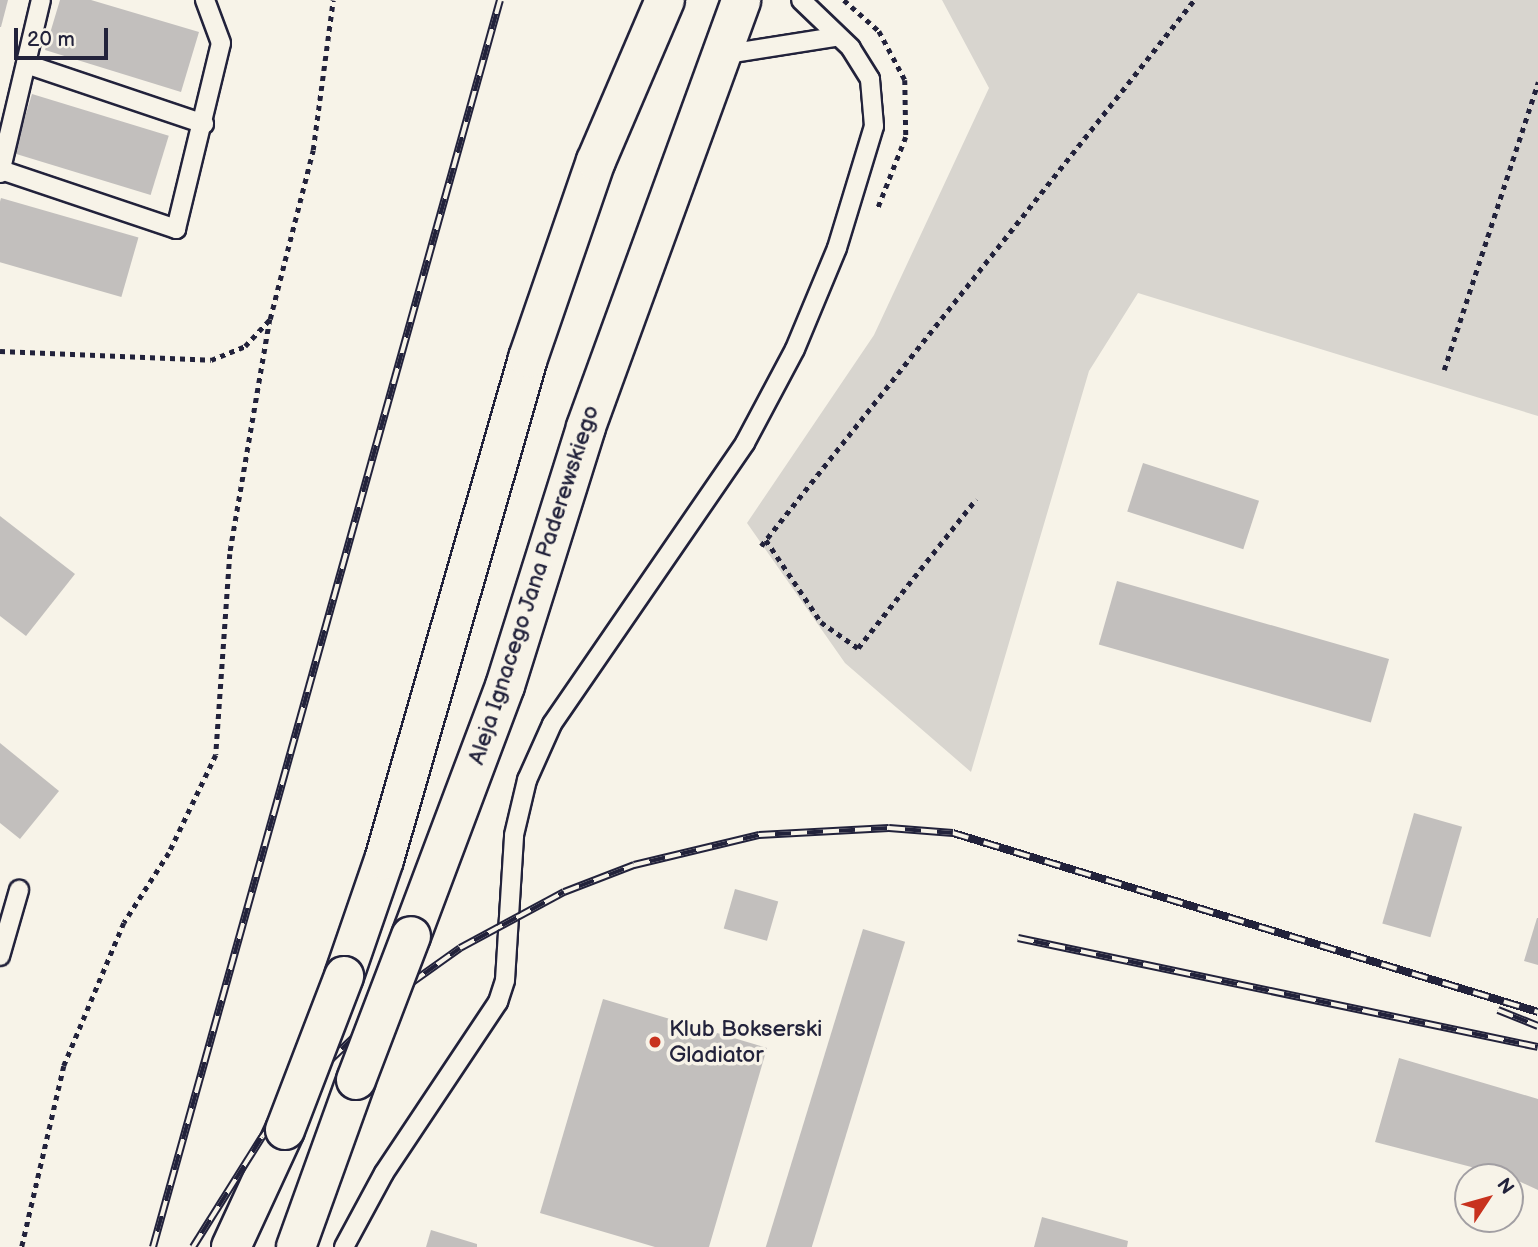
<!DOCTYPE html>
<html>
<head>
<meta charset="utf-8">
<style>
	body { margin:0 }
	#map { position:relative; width:1538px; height:1247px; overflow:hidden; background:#f7f3e8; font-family:"Balsamiq Sans",sans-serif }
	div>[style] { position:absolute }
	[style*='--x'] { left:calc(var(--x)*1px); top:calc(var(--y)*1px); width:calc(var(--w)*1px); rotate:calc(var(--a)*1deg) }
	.green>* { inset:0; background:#d8d5cf }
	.building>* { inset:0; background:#c2bfbd; transform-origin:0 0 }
	.path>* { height:4.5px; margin-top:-2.25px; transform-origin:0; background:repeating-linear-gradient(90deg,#22223b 0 5px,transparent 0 10px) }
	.roads { filter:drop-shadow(2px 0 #22223b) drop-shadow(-2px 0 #22223b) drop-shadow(0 2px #22223b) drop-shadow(0 -2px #22223b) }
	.lane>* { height:18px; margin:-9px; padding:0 9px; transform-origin:9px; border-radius:9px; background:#f7f3e8 }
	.primary>* { height:38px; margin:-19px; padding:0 19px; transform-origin:19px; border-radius:19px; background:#f7f3e8 }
	.rail>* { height:8px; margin-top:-4px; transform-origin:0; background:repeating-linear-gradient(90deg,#f7f3e8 0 16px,#22223b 0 32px); box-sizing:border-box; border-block:2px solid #22223b }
	.bridges { filter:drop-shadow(2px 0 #22223b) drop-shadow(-2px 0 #22223b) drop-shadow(0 2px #22223b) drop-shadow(0 -2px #22223b) }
	.primary-bridge>* { height:38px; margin:-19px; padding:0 19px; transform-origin:19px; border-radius:19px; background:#f7f3e8 }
	.dots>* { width:19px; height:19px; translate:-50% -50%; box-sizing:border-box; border:4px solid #f7f3e8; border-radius:50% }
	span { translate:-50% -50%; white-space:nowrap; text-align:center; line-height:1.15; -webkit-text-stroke:7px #f7f3e8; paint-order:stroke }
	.street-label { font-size:23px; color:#22223b }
	.poi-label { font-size:23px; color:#22223b }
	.left { translate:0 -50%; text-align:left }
	.north { position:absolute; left:1454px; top:1163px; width:70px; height:70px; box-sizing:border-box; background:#f7f3e8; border:2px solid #a29fa3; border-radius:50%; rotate:54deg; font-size:19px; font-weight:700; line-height:28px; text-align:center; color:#22223b }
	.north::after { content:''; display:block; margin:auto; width:24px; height:32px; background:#c8321e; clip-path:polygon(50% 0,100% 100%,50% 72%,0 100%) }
	.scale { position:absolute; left:14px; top:28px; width:94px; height:32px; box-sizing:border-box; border:4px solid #22223b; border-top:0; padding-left:9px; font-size:21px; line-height:24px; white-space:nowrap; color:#22223b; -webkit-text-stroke:5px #f7f3e8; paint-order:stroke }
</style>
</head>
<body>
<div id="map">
	<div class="green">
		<div style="clip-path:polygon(942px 0,1538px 0,1538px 416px,1138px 293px,1089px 371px,971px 772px,845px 663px,747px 523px,874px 335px,989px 88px)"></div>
	</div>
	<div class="building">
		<div style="clip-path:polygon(0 0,8px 0,1px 27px,0 27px)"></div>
		<div style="clip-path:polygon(60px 0,91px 0,199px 32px,181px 92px,45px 50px)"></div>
		<div style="left:32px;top:94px;width:143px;height:62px;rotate:17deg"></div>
		<div style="left:1px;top:198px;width:143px;height:62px;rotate:16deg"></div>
		<div style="left:1143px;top:463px;width:122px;height:51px;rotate:18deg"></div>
		<div style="clip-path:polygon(0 516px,75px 574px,26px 636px,0 616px)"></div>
		<div style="left:1117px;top:581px;width:283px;height:66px;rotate:16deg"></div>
		<div style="clip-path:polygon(0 743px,59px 791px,20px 839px,0 823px)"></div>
		<div style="left:1414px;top:813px;width:50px;height:115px;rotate:16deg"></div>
		<div style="left:735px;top:889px;width:45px;height:41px;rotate:16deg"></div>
		<div style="clip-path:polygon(1537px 918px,1538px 918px,1538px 965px,1524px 961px)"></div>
		<div style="left:863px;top:929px;width:44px;height:333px;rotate:17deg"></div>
		<div style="clip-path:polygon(603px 999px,767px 1048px,709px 1247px,655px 1247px,540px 1213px)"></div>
		<div style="clip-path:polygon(1399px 1058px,1538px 1099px,1538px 1190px,1510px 1177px,1375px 1142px)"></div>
		<div style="clip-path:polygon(1042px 1217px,1128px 1241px,1127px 1247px,1034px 1247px)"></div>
		<div style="clip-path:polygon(431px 1230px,477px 1244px,477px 1247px,426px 1247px)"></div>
	</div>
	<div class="path">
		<div style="--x:844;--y:0;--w:47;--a:41.5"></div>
		<div style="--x:879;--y:31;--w:55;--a:62"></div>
		<div style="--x:905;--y:80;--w:57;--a:89"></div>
		<div style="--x:906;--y:137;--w:76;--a:111.5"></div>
		<div style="--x:270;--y:319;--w:174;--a:-75.7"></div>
		<div style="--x:313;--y:150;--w:151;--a:-82.4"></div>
		<div style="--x:0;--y:351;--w:211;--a:2.4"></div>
		<div style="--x:211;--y:360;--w:37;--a:-22"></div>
		<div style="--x:245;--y:346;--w:37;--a:-47"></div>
		<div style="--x:270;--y:319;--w:238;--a:99.7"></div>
		<div style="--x:230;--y:554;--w:201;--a:94"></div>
		<div style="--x:216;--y:755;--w:109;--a:115.6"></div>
		<div style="--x:169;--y:853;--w:83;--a:122.7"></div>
		<div style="--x:124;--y:923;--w:155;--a:112.8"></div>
		<div style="--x:64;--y:1066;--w:186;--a:103.1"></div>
		<div style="--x:1444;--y:370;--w:303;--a:-71.9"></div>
		<div style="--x:766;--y:540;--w:99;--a:56.1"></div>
		<div style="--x:821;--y:622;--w:45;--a:35.1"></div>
		<div style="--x:858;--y:648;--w:190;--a:-51.6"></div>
		<div style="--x:761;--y:546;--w:697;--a:-51.58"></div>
	</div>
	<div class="roads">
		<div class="lane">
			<div style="--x:721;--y:55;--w:115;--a:-9"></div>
			<div style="--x:26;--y:64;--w:188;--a:18.6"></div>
			<div style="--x:1;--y:170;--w:185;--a:18.6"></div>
			<div style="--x:176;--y:229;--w:191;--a:-76.4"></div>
			<div style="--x:221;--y:43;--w:46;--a:-110.4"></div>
			<div style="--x:0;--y:173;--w:178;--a:-76.7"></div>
			<div style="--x:0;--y:956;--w:69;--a:-73.9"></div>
			<div style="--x:344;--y:1247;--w:84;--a:-61.6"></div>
			<div style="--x:384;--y:1173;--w:206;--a:-56.3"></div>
			<div style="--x:498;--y:1002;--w:23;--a:-72"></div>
			<div style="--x:505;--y:980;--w:145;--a:-86.4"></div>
			<div style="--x:514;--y:835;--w:57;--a:-76.7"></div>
			<div style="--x:527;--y:780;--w:61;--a:-65.9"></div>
			<div style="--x:552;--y:724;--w:341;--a:-55.5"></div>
			<div style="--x:745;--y:443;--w:106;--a:-62"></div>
			<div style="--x:795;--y:349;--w:109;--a:-67.4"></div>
			<div style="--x:837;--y:248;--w:127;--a:-73.1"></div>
			<div style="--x:874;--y:126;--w:47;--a:-94.9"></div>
			<div style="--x:870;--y:79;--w:36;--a:-122"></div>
			<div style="--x:851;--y:48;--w:69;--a:-136.2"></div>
		</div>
		<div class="primary">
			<div style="--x:411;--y:936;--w:267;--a:-69.4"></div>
			<div style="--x:505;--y:686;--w:271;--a:-72.6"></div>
			<div style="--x:586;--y:427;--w:454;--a:-70"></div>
			<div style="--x:344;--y:976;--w:123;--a:-71"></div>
			<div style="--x:384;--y:860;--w:522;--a:-73.99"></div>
			<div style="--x:528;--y:358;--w:208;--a:-71"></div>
			<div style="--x:596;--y:161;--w:175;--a:-66.8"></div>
			<div style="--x:231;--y:1247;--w:129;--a:-65.2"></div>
			<div style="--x:296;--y:1247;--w:177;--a:-70.2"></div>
		</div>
	</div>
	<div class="rail">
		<div style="--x:1018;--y:938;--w:531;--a:11.84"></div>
		<div style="--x:1498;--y:1010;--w:43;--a:21.8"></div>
		<div style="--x:153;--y:1247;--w:1294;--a:-74.45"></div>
		<div style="--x:193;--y:1247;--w:130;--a:-57.9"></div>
		<div style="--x:262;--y:1137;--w:71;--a:-50.7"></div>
		<div style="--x:307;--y:1082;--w:144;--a:-43.6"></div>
		<div style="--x:411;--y:983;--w:60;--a:-35.5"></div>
		<div style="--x:460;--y:948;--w:118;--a:-28.3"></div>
		<div style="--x:564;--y:892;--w:75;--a:-21.1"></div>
		<div style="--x:634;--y:865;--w:129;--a:-13.5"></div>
		<div style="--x:759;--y:835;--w:130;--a:-3.1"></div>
		<div style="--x:889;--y:828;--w:64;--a:4.5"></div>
		<div style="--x:953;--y:833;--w:612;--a:17.01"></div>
	</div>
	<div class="bridges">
		<div class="primary-bridge">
			<div style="--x:356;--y:1080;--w:154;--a:-69.1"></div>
			<div style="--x:285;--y:1130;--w:165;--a:-69"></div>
		</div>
	</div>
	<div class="dots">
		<div style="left:655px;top:1042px;background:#c8321e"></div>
	</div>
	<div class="street-label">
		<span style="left:534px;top:585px;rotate:-72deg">Aleja Ignacego Jana Paderewskiego</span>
	</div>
	<div class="poi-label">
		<span class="left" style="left:669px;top:1042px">Klub Bokserski<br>Gladiator</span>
	</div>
	<div class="north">N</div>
	<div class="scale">20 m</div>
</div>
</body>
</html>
